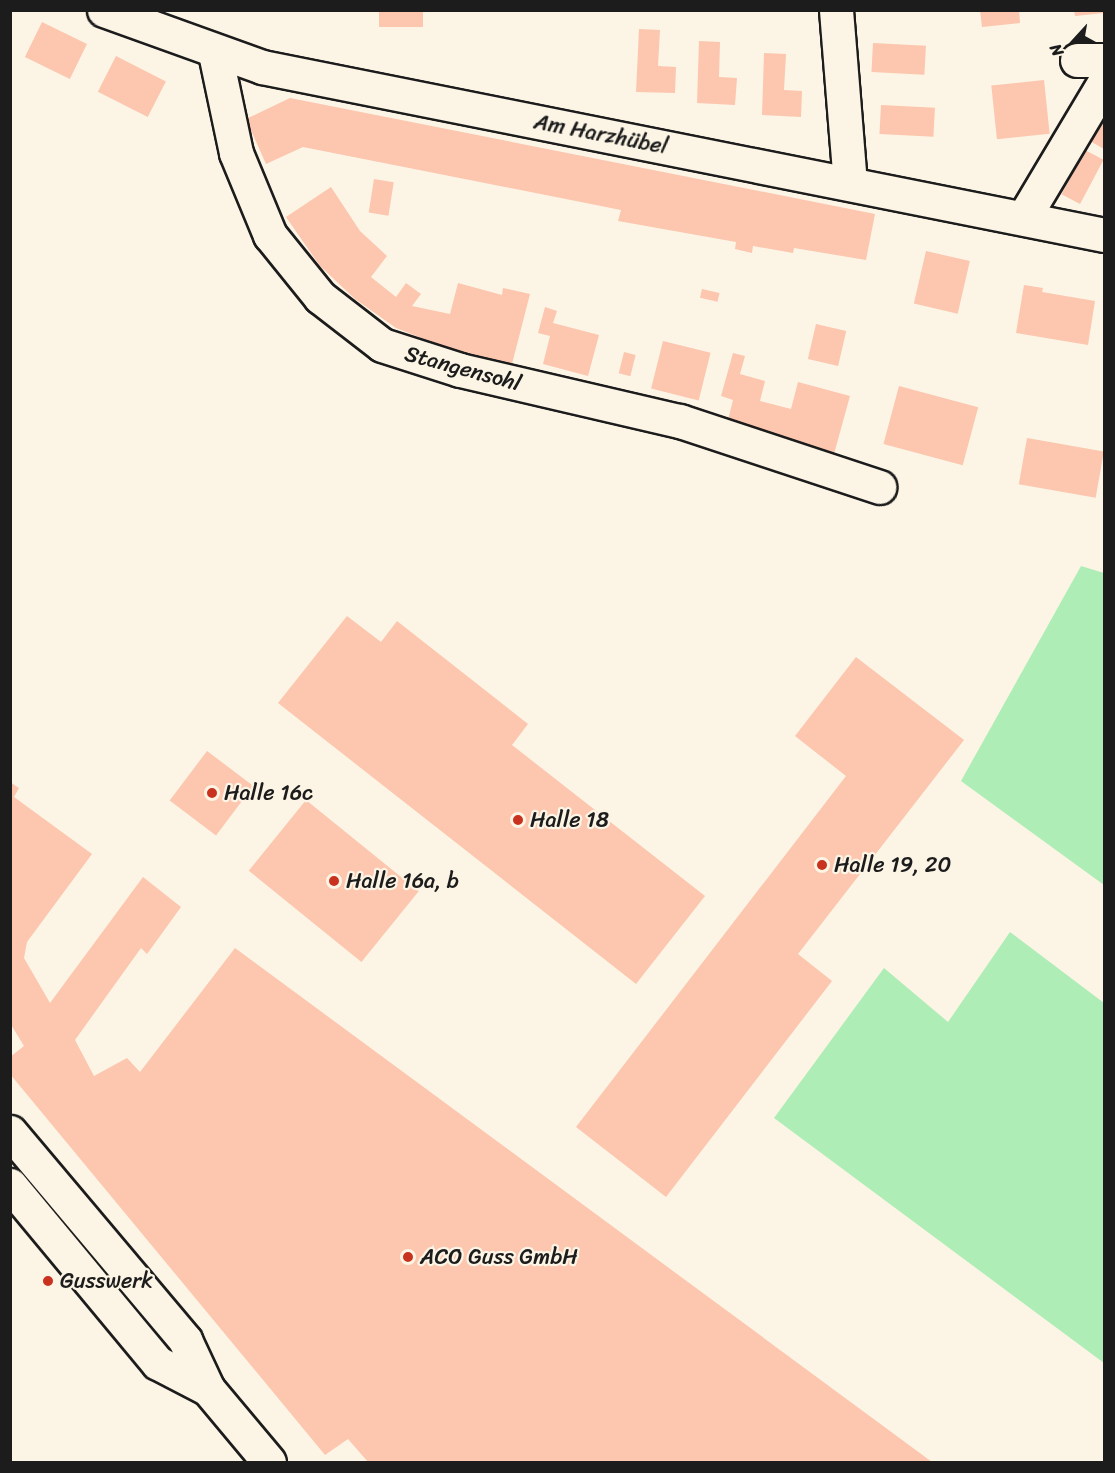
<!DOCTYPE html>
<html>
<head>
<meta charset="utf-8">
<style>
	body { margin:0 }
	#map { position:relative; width:1115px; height:1473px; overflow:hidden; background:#fcf5e5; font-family:Sriracha,sans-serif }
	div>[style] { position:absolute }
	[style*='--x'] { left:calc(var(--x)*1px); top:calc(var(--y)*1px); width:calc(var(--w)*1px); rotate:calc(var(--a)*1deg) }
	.green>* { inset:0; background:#aeedb5 }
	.building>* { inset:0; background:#fcc6af; transform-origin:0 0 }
	.roads { filter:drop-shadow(2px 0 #1c1c1c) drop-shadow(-2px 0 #1c1c1c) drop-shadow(0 2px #1c1c1c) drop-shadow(0 -2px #1c1c1c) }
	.minor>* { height:33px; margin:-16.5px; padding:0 16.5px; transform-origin:16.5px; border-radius:16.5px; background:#fcf5e5 }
	.major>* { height:33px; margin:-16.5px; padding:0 16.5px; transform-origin:16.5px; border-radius:16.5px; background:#fcf5e5 }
	.dots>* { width:16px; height:16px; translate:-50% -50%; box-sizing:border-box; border:3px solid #fcf5e5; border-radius:50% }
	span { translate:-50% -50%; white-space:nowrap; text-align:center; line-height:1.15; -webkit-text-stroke:4.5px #fcf5e5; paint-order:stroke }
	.street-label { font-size:22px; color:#1c1c1c }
	.poi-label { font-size:22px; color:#1c1c1c }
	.left { translate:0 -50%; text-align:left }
	.frame { position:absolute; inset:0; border:12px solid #1c1c1c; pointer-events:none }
	.north { position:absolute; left:1043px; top:12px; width:60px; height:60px; -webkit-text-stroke:4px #fcf5e5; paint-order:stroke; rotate:244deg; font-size:16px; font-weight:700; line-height:24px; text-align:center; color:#1c1c1c }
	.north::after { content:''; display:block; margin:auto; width:21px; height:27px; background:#1c1c1c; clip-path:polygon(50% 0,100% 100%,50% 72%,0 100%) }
</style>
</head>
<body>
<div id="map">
	<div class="green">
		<div style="clip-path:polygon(1081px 566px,1104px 573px,1104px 885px,961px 781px)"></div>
		<div style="clip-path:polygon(1010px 932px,1104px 1003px,1104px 1363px,774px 1118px,884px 968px,948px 1022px)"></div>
	</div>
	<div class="building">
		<div style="left:379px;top:10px;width:44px;height:17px"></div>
		<div style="clip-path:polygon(980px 10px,1019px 10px,1020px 23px,982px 27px)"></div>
		<div style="clip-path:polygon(1074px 10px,1104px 10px,1104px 13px,1075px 16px)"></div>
		<div style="left:42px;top:22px;width:50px;height:39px;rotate:26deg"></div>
		<div style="clip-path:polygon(639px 29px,660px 30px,658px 66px,676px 67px,675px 93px,636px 92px)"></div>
		<div style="clip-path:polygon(699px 41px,720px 42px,719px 77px,737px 78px,735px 105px,697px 103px)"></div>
		<div style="left:873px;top:43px;width:53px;height:29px;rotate:3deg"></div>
		<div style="clip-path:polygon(764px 53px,786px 54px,784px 90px,802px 91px,801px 117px,762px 115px)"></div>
		<div style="left:116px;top:56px;width:56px;height:40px;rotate:27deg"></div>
		<div style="left:1044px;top:80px;width:54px;height:53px;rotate:84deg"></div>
		<div style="clip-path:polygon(290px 98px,875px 214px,866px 260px,794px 248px,793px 253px,753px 246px,752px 253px,735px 249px,736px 242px,618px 221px,621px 210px,303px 147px,266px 164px,246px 119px)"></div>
		<div style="left:881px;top:105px;width:54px;height:29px;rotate:3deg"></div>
		<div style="clip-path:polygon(1104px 114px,1104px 149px,1090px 141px)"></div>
		<div style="left:1085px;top:150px;width:21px;height:50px;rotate:28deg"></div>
		<div style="left:374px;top:179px;width:20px;height:34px;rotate:9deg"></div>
		<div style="clip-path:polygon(331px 187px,360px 231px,387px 256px,371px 277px,396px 297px,406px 283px,421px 294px,412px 306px,450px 314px,458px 283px,502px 295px,503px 288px,530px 294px,512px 364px,442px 346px,396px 328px,355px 299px,320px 266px,286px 217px)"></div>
		<div style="left:926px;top:251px;width:45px;height:54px;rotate:13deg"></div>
		<div style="clip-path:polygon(1024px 285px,1043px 288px,1042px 292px,1095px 301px,1088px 345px,1016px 333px)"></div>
		<div style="left:702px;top:289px;width:18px;height:9px;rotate:13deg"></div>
		<div style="clip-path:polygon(545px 307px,557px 311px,553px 323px,599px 335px,588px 376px,543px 364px,550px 336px,538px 333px)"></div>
		<div style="left:816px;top:324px;width:31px;height:36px;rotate:13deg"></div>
		<div style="left:663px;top:341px;width:49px;height:49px;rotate:14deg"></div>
		<div style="left:624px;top:352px;width:12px;height:22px;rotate:14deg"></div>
		<div style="clip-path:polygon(733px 353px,745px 356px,740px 374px,765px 381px,760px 401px,791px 409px,798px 382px,850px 396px,834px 454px,726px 428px,733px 400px,721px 396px)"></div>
		<div style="left:899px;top:386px;width:82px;height:60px;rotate:15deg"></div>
		<div style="left:1027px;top:438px;width:78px;height:47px;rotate:10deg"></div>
		<div style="clip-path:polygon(347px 616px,381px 642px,397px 621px,528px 724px,512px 745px,705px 896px,636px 984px,278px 703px)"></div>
		<div style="clip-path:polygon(856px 657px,964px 740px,798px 954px,832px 981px,666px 1197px,576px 1127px,846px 776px,795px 736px)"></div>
		<div style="left:207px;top:751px;width:58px;height:62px;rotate:37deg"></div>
		<div style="clip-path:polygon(10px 782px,19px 788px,14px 797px,92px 854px,27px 942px,24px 958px,50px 1003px,143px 877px,181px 907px,147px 954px,141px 948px,75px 1040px,94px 1076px,127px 1058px,140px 1072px,235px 948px,932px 1462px,368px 1462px,348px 1439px,325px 1455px,10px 1074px,10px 1057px,24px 1046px,10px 1023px)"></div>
		<div style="left:306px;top:800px;width:145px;height:91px;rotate:39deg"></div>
	</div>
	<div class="roads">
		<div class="minor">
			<div style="--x:104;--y:10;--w:168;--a:19.8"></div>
			<div style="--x:262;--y:67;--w:859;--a:11.28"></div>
			<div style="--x:836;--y:10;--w:174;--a:85.4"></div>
			<div style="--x:215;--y:53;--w:102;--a:78.1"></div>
			<div style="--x:236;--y:153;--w:89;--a:67.5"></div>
			<div style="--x:270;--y:235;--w:80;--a:51.1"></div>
			<div style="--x:320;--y:297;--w:78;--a:37.7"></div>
			<div style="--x:382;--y:345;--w:82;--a:17.8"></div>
			<div style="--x:460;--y:370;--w:226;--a:13.1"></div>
			<div style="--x:680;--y:421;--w:210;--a:18.3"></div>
			<div style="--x:1077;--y:60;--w:27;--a:0"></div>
			<div style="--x:1024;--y:217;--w:156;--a:-59.2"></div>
		</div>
		<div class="major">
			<div style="--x:10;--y:1132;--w:272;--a:49.9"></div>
			<div style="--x:185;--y:1340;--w:54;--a:64.9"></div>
			<div style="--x:208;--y:1389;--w:95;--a:50.1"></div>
			<div style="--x:10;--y:1185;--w:231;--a:50.3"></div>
			<div style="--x:158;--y:1363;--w:56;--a:27.5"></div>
		</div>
	</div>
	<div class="dots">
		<div style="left:212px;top:793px;background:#c8321e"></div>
		<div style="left:518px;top:820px;background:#c8321e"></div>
		<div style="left:822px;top:865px;background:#c8321e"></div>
		<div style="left:334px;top:881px;background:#c8321e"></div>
		<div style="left:408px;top:1257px;background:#c8321e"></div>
		<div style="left:48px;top:1281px;background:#c8321e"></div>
	</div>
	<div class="street-label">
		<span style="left:601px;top:134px;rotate:11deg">Am Harzhübel</span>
		<span style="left:463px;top:368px;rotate:15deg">Stangensohl</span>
	</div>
	<div class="poi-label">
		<span class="left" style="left:224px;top:793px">Halle 16c</span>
		<span class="left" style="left:530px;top:820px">Halle 18</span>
		<span class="left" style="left:834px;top:865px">Halle 19, 20</span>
		<span class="left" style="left:346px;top:881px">Halle 16a, b</span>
		<span class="left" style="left:420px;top:1257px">ACO Guss GmbH</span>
		<span class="left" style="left:60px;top:1281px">Gusswerk</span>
	</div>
	<div class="frame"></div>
	<div class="north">N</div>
</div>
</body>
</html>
